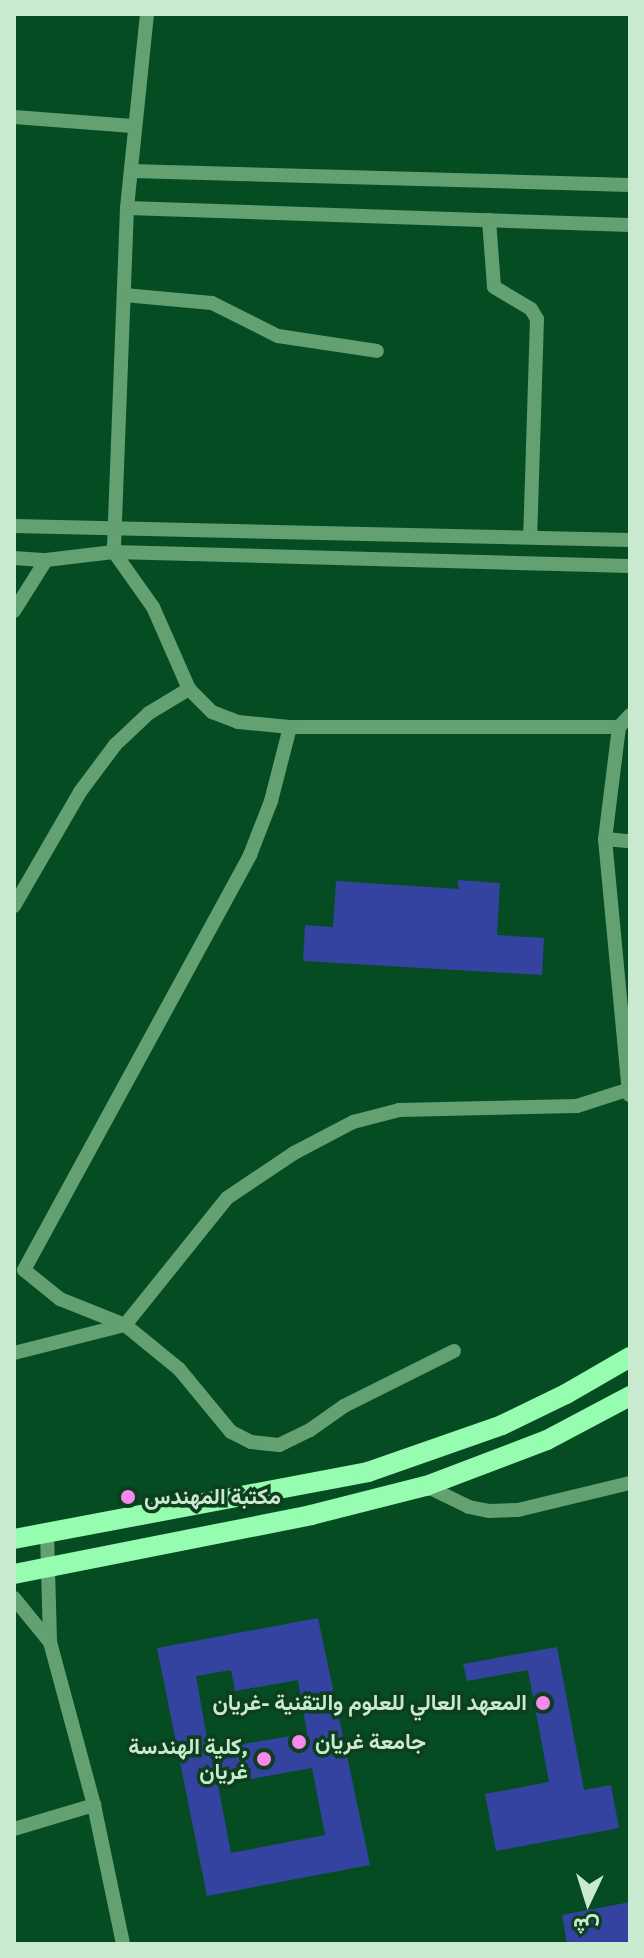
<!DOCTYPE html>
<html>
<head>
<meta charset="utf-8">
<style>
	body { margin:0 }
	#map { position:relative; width:644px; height:1958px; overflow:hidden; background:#054c22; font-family:Signika,Vazirmatn,sans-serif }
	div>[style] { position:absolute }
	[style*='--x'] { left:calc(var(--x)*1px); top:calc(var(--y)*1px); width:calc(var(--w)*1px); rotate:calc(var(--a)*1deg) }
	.building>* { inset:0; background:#33439f }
	.minor>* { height:14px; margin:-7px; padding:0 7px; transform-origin:7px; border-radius:7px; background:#63a072 }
	.major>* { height:20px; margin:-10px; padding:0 10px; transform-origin:10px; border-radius:10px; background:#96fcaf }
	.dots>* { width:22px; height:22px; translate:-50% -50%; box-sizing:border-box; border:4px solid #0d3e1e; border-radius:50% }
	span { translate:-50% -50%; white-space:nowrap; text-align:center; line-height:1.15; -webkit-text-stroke:7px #0d3e1e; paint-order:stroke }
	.poi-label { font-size:22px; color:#caead0; font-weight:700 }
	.left { translate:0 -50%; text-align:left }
	.right { translate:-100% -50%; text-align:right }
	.frame { position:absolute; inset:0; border:16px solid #caead0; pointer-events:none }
	.north { position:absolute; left:548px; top:1862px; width:80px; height:80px; -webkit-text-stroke:6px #0d3e1e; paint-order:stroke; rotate:184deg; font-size:22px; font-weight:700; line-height:32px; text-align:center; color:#caead0 }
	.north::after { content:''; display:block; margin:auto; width:28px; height:36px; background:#caead0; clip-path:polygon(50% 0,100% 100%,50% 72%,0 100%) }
</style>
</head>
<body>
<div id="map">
	<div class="building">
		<div style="clip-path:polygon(457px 880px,500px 883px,497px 935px,544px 938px,542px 975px,303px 961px,305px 925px,333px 927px,336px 881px,459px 889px)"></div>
		<div style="clip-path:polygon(evenodd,318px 1618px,370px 1865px,207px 1896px,157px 1648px,318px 1618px,231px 1670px,235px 1691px,298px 1680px,307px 1733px,209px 1750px,196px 1676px,231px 1670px,318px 1618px,312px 1768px,325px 1835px,231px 1853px,218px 1785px,312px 1768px)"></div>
		<div style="clip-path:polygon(557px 1647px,584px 1790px,611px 1785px,619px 1828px,496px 1851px,485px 1794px,549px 1782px,528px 1670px,467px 1681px,463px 1664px)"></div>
		<div style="clip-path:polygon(630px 1902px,630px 1944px,567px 1944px,562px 1915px)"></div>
	</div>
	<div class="minor">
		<div style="--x:147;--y:14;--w:195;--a:95.9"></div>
		<div style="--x:127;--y:208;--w:344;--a:92.2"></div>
		<div style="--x:114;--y:552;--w:67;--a:54.7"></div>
		<div style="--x:153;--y:607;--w:90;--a:66.3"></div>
		<div style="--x:189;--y:689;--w:33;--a:45"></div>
		<div style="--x:212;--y:712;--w:28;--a:21"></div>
		<div style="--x:238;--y:722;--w:52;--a:5.5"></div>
		<div style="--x:290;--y:727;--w:329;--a:0"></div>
		<div style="--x:619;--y:727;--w:16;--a:-47"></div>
		<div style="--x:14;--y:117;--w:119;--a:4.3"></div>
		<div style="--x:131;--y:171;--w:499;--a:1.6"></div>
		<div style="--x:127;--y:208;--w:503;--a:1.94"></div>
		<div style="--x:489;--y:220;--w:67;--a:85.7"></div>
		<div style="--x:494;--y:287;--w:43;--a:30.7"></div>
		<div style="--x:531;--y:309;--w:12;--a:59"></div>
		<div style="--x:537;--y:319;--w:218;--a:91.8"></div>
		<div style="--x:124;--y:295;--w:88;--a:5.2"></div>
		<div style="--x:212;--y:303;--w:74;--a:26.6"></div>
		<div style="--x:278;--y:336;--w:100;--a:8.6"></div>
		<div style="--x:14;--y:526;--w:616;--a:1.3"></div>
		<div style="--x:14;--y:558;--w:32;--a:4"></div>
		<div style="--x:46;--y:560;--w:68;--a:-6.7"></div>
		<div style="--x:114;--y:552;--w:516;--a:1.55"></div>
		<div style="--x:14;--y:611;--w:60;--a:-57.9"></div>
		<div style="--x:619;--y:727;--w:113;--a:97.1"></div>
		<div style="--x:605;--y:839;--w:257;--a:84.6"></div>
		<div style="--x:605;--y:839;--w:25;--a:5"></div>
		<div style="--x:14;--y:906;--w:132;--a:-59.9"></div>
		<div style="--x:80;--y:792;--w:59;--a:-53.3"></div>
		<div style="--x:115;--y:745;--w:47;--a:-43.3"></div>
		<div style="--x:149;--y:713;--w:47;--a:-31"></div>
		<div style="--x:125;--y:1325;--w:70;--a:-158.2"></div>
		<div style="--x:60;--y:1299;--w:46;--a:-141.1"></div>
		<div style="--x:24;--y:1270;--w:473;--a:-61.4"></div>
		<div style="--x:250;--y:855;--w:58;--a:-68.7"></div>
		<div style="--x:271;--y:801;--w:76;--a:-75.6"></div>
		<div style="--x:454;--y:1351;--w:123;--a:153.4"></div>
		<div style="--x:344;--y:1406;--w:42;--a:144.8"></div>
		<div style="--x:310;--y:1430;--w:34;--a:154"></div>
		<div style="--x:279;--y:1445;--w:28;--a:-174"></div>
		<div style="--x:251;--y:1442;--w:22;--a:-153"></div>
		<div style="--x:231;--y:1432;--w:82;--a:-129.5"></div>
		<div style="--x:179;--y:1369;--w:70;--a:-140.8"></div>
		<div style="--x:125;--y:1325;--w:163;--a:-51.2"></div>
		<div style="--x:227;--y:1198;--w:81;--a:-33.9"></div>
		<div style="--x:294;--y:1153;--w:67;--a:-27.7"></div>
		<div style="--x:353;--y:1122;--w:48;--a:-14.6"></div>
		<div style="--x:399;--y:1110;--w:178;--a:-1.3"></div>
		<div style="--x:577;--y:1106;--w:56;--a:-17.8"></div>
		<div style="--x:14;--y:1353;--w:114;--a:-14.2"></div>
		<div style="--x:426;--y:1486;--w:48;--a:26"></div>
		<div style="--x:469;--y:1507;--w:20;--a:11"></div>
		<div style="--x:489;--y:1511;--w:29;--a:-2"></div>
		<div style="--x:518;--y:1510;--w:115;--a:-13.6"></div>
		<div style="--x:47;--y:1533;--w:109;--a:88.4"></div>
		<div style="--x:50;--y:1642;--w:169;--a:74.9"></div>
		<div style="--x:94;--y:1805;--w:142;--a:78.2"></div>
		<div style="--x:14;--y:1598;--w:55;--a:50.9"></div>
		<div style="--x:14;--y:1829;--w:84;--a:-16.7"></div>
	</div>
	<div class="major">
		<div style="--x:14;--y:1539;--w:360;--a:-10.7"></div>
		<div style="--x:368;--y:1472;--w:142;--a:-19.3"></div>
		<div style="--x:502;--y:1425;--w:71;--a:-25.8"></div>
		<div style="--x:566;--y:1394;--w:74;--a:-30"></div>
		<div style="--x:14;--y:1574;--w:303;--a:-11.2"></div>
		<div style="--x:311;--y:1515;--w:119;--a:-14.2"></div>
		<div style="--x:426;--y:1486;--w:129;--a:-20.8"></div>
		<div style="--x:547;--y:1440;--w:94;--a:-27.9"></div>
	</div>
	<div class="dots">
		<div style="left:128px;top:1497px;background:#f788ec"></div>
		<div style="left:543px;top:1703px;background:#f788ec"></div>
		<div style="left:299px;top:1742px;background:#f788ec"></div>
		<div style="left:264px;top:1759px;background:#f788ec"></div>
	</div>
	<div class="poi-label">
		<span class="left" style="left:144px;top:1497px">مكتبة المهندس</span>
		<span class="right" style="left:527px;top:1703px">المعهد العالي للعلوم والتقنية -غريان</span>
		<span class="left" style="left:315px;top:1742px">جامعة غريان</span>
		<span class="right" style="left:248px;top:1759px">كلية الهندسة,<br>غريان</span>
	</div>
	<div class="frame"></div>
	<div class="north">ش</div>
</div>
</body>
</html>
